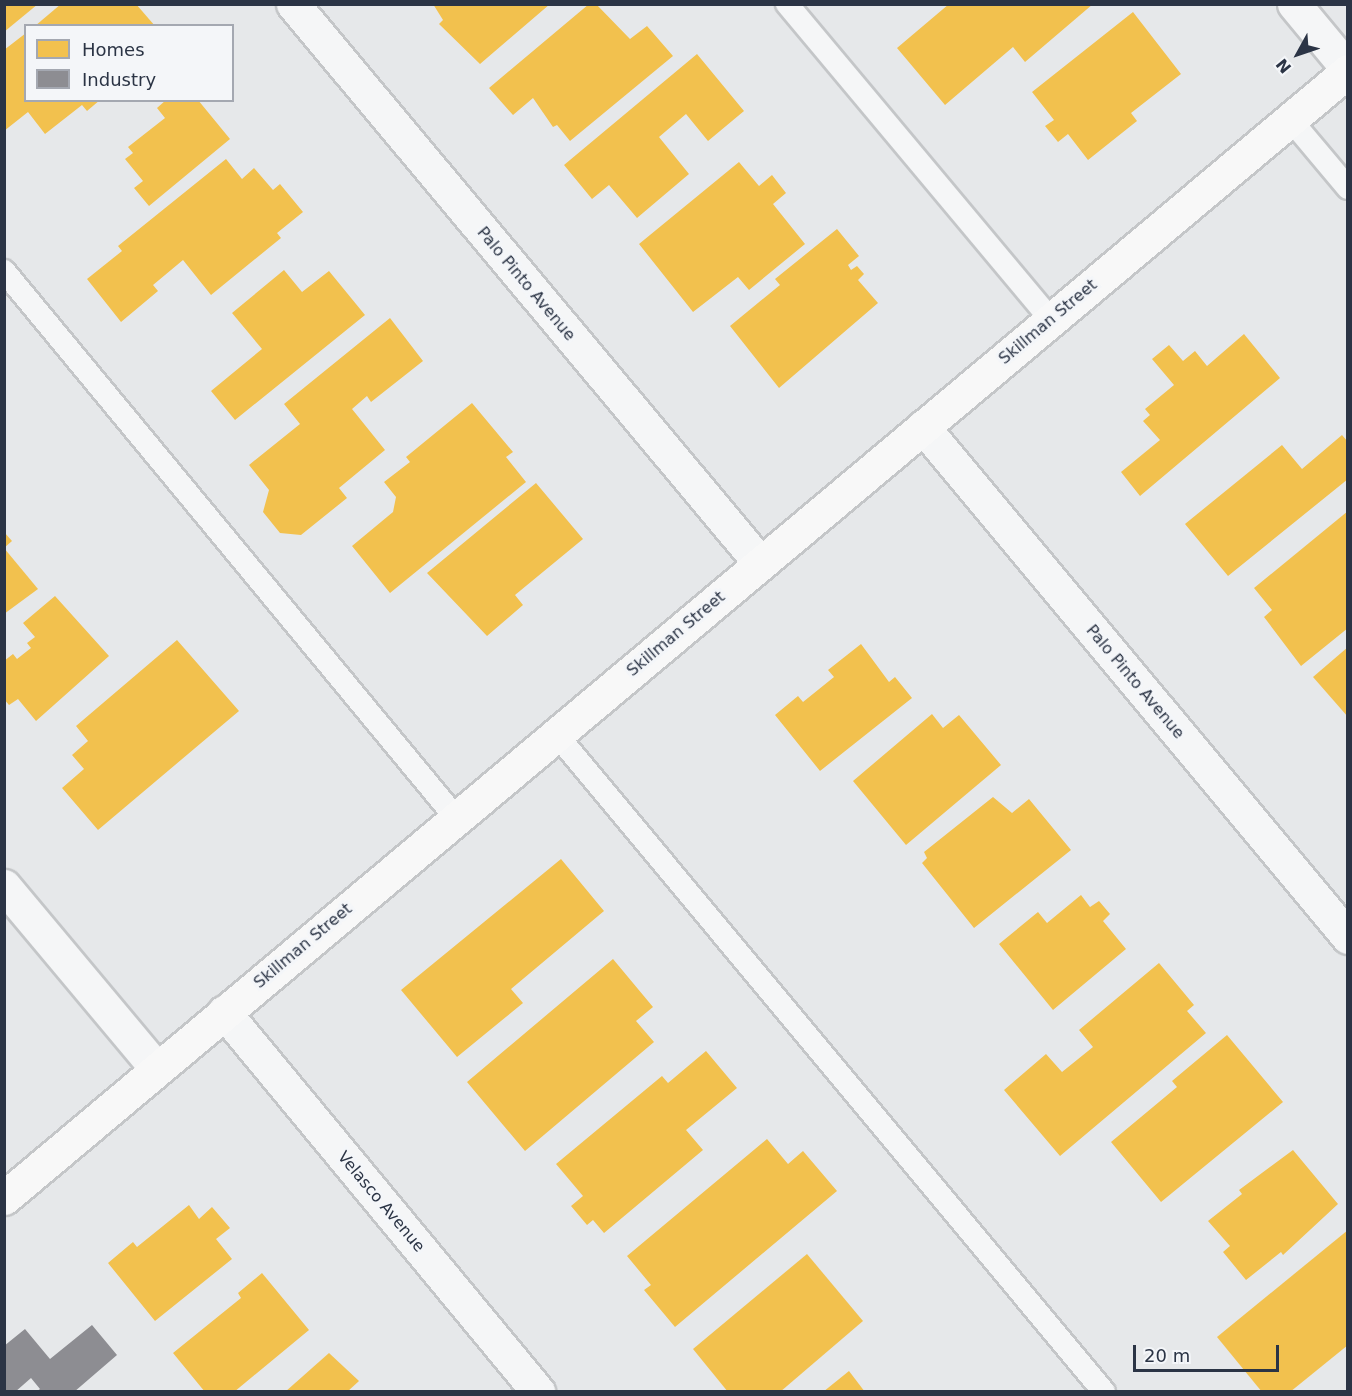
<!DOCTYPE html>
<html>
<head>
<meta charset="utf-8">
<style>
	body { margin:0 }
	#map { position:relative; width:1352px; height:1396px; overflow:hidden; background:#e6e8ea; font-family:"DejaVu Sans",sans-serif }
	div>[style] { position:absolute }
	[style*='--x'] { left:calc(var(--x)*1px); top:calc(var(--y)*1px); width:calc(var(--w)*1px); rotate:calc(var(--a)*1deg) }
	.homes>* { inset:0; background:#f2c14e }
	.industry>* { inset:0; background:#8d8d92 }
	.roads { filter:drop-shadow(2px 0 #c4c6c8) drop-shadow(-2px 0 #c4c6c8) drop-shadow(0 2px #c4c6c8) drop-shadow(0 -2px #c4c6c8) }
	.service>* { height:22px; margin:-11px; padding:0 11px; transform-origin:11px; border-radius:11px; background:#f5f6f7 }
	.minor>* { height:33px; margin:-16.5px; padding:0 16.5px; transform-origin:16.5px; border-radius:16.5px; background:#f5f6f7 }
	.secondary>* { height:33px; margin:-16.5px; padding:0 16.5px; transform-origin:16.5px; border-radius:16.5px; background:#f8f8f8 }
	span { translate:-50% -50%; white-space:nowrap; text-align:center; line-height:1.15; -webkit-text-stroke:6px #f4f6f9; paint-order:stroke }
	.street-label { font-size:16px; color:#2b3445 }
	.frame { position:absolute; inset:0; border:6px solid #2b3445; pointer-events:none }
	.legend { position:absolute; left:24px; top:24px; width:210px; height:78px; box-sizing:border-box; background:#f4f6f9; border:2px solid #a4a8b1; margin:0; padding:8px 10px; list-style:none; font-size:18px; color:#2b3445 }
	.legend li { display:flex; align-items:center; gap:12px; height:30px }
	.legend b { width:30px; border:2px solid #a4a8b1 }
	.north { position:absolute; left:1268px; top:24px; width:60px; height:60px; -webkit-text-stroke:4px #f4f6f9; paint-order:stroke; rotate:230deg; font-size:16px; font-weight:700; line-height:24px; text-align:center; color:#2b3445 }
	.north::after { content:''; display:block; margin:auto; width:21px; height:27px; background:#2b3445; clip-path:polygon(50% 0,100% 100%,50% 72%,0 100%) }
	.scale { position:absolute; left:1133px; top:1345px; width:146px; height:27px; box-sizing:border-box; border:3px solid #2b3445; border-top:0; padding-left:8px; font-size:18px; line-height:21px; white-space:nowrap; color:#2b3445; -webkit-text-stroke:4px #f4f6f9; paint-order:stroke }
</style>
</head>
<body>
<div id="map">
	<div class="homes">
		<div style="clip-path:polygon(4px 4px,38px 4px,4px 32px)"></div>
		<div style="clip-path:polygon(61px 4px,136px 4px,155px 26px,35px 26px)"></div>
		<div style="clip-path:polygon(433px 4px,550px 4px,480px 64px,439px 24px,443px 20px)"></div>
		<div style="clip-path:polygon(589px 4px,596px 4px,630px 39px,647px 26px,673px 56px,570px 141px,557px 125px,553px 127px,533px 98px,513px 115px,489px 88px)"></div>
		<div style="clip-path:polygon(949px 4px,1093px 4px,1025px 62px,1013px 47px,945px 105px,897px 48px)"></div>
		<div style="clip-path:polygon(1133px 12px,1181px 74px,1131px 113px,1137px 121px,1088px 160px,1068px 134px,1058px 142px,1045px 126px,1054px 120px,1032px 92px)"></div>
		<div style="clip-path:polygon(26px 33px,26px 100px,100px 100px,87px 111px,82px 105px,45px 134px,28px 112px,4px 131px,4px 50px)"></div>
		<div style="clip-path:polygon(697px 54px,744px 111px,708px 141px,686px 114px,659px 137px,689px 174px,637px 218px,609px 185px,592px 199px,564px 165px)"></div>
		<div style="clip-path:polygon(166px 100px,198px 100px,230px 139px,149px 206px,134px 188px,143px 181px,125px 159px,133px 153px,128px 147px,165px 118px,157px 108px)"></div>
		<div style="clip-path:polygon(226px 159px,242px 179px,254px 168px,273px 190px,280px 184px,303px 212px,277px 233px,281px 238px,211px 295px,183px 260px,153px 285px,158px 291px,121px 322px,87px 279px,122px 251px,118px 246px)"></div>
		<div style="clip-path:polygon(739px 162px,759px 186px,772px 175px,786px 193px,773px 204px,805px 244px,749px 290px,738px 277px,693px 312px,639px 244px)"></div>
		<div style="clip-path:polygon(837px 229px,859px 256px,848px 265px,851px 270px,857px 266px,864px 274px,858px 280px,878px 303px,779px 388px,730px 326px,780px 285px,775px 279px)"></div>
		<div style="clip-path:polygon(284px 270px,302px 292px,329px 271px,365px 315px,235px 420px,211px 391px,262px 349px,232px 313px)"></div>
		<div style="clip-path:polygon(390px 318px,423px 361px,371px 402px,367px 396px,352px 409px,385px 450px,339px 488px,347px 498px,301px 535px,280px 533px,263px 512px,269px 490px,249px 465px,300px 424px,284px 404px)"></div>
		<div style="clip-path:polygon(1244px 334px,1280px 378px,1140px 496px,1121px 472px,1160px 440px,1143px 421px,1150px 415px,1145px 409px,1174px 385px,1152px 359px,1169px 345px,1183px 361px,1195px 351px,1207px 366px)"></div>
		<div style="clip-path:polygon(472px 403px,513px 452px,506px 457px,526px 482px,390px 593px,352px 546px,393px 512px,396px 497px,384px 482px,410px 462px,406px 457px)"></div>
		<div style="clip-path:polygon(1342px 435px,1348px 442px,1348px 479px,1228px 576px,1185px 524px,1282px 445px,1302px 469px)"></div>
		<div style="clip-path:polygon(536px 483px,583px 539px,515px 595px,523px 605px,487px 636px,427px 573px)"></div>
		<div style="clip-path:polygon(1348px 511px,1348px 628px,1301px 666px,1264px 617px,1272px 610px,1254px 588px)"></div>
		<div style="clip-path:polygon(4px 532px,12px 541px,4px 548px)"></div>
		<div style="clip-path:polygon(4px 548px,38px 589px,4px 614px)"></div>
		<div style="clip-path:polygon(55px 596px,109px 656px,36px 721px,18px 699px,9px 705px,4px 699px,4px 661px,13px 654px,17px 659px,31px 648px,27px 643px,35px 637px,23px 623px)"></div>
		<div style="clip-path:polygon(177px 640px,239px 711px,98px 830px,62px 788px,84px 769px,72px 755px,88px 741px,76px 726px)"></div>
		<div style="clip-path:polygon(861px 644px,889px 682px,895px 677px,912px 698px,820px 771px,775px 715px,798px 696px,803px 702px,834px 677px,828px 670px)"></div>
		<div style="clip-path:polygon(1348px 647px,1348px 717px,1313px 677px)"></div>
		<div style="clip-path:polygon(932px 714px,943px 728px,959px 715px,1001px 765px,906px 845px,853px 781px)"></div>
		<div style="clip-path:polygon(993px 797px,1012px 813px,1029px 799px,1071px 850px,974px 928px,922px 863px,927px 858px,924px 852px)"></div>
		<div style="clip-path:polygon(561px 859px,604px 911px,511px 989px,523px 1003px,457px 1057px,401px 990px)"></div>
		<div style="clip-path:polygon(1081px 895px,1090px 907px,1099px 901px,1110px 914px,1103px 921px,1126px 949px,1053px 1010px,999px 944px,1038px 912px,1047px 923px)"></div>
		<div style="clip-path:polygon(613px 959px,653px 1007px,636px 1021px,654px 1042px,525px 1151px,467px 1082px)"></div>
		<div style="clip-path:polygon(1159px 963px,1194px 1005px,1187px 1011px,1206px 1033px,1060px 1156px,1004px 1090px,1046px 1054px,1062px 1072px,1093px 1047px,1079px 1030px)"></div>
		<div style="clip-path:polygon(1227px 1035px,1283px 1102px,1161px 1202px,1111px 1142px,1177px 1087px,1172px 1081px)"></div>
		<div style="clip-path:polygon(706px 1051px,737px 1088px,686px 1130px,703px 1150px,604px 1233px,593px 1220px,587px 1225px,571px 1206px,583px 1196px,556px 1164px,662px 1076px,668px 1083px)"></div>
		<div style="clip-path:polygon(767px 1139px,788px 1164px,803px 1151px,837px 1191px,675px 1327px,644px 1290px,651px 1285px,627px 1256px)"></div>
		<div style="clip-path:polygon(1293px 1150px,1338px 1204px,1283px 1255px,1281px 1252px,1246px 1280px,1223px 1252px,1230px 1246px,1208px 1221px,1242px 1194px,1239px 1190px)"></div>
		<div style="clip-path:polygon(189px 1205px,199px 1219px,212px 1207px,230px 1228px,216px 1239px,232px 1259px,155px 1321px,108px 1263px,133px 1242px,137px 1247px)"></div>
		<div style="clip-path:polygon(1348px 1230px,1348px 1345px,1290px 1392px,1262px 1392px,1217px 1337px)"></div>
		<div style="clip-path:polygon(807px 1254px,863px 1321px,780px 1392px,728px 1392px,693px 1349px)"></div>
		<div style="clip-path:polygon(262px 1273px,309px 1330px,234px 1392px,205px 1392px,173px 1353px,241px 1298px,238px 1293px)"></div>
		<div style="clip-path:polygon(329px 1353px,359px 1381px,347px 1392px,285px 1392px)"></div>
		<div style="clip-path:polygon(849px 1371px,865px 1392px,823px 1392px)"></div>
	</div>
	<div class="industry">
		<div style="clip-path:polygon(92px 1325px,117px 1355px,74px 1392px,36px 1392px,40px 1389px,31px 1378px,15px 1392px,4px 1392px,4px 1346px,25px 1329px,50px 1359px)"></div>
	</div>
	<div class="roads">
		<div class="service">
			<div style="--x:787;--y:4;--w:412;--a:50.1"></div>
			<div style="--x:1290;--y:119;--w:90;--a:50"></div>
			<div style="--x:4;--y:271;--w:710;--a:50.43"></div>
			<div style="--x:556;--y:734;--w:856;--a:50.21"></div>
		</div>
		<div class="minor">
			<div style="--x:293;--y:4;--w:728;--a:50.12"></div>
			<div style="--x:1294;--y:4;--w:85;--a:50.3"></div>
			<div style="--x:923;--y:427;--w:664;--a:50.19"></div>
			<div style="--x:4;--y:886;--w:237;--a:50.1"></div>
			<div style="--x:224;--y:1012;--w:493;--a:50.4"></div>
		</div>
		<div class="secondary">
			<div style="--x:4;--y:1198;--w:1754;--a:-39.98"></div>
		</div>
	</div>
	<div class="street-label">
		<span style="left:526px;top:284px;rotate:50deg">Palo Pinto Avenue</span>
		<span style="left:1048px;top:322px;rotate:-40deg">Skillman Street</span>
		<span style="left:676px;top:634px;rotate:-40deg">Skillman Street</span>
		<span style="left:1135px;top:682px;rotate:50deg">Palo Pinto Avenue</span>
		<span style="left:303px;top:946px;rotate:-40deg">Skillman Street</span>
		<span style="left:381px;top:1202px;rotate:50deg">Velasco Avenue</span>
	</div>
	<div class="frame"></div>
	<ul class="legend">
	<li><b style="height:16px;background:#f2c14e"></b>Homes</li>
	<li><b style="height:16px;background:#8d8d92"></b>Industry</li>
	</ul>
	<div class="north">N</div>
	<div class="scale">20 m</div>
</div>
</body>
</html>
